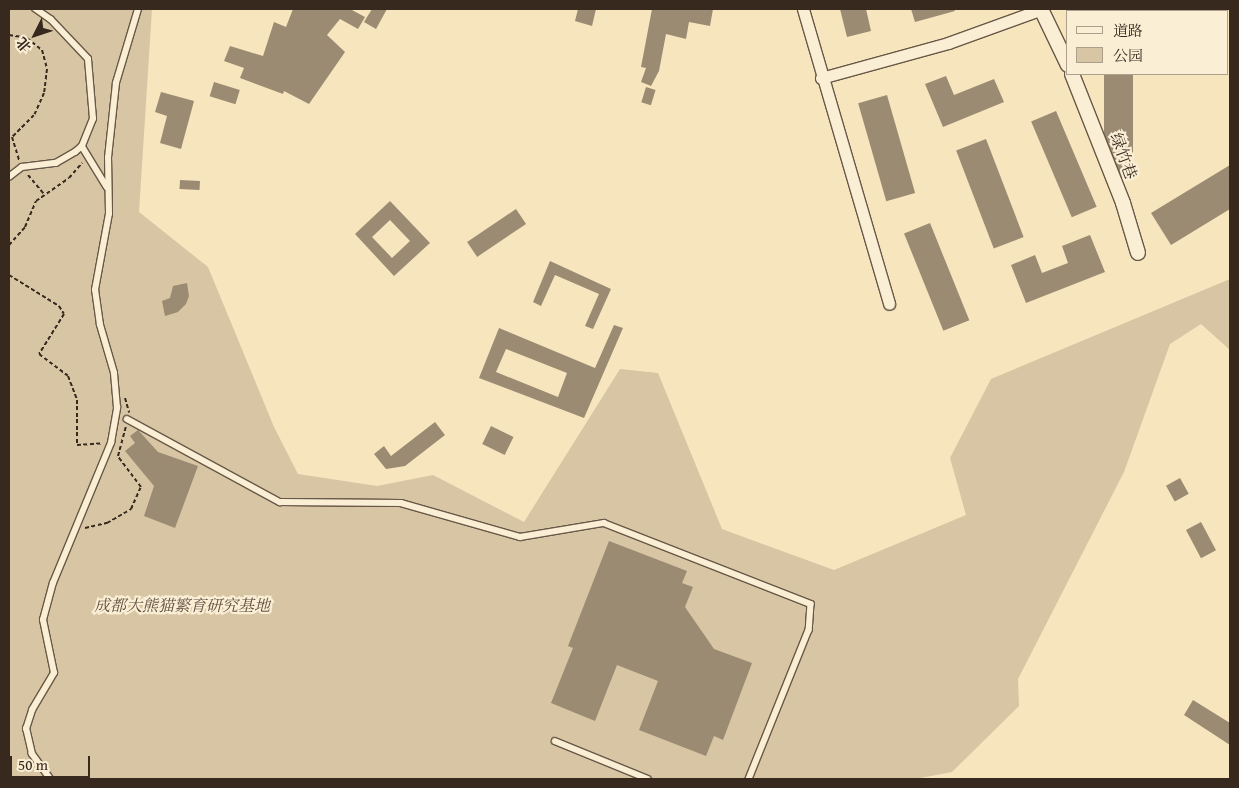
<!DOCTYPE html>
<html>
<head>
<meta charset="utf-8">
<style>
	body { margin:0 }
	#map { position:relative; width:1239px; height:788px; overflow:hidden; background:#f7e5be; font-family:"Gentium Book Plus","Noto Serif SC",serif }
	div>[style] { position:absolute }
	[style*='--x'] { left:calc(var(--x)*1px); top:calc(var(--y)*1px); width:calc(var(--w)*1px); rotate:calc(var(--a)*1deg) }
	.green>* { inset:0; background:#d7c5a3 }
	.building>* { inset:0; background:#9b8b72; transform-origin:0 0 }
	.path>* { height:2px; margin-top:-1px; transform-origin:0; background:repeating-linear-gradient(90deg,#38291f 0 4px,transparent 0 6.5px) }
	.roads { filter:drop-shadow(1px 0 #685847) drop-shadow(-1px 0 #685847) drop-shadow(0 1px #685847) drop-shadow(0 -1px #685847) }
	.service>* { height:5.5px; margin:-2.75px; padding:0 2.75px; transform-origin:2.75px; border-radius:2.75px; background:#faeed5 }
	.minor>* { height:11px; margin:-5.5px; padding:0 5.5px; transform-origin:5.5px; border-radius:5.5px; background:#faeed5 }
	.tertiary>* { height:14px; margin:-7px; padding:0 7px; transform-origin:7px; border-radius:7px; background:#faeed5 }
	span { translate:-50% -50%; white-space:nowrap; text-align:center; line-height:1.15; -webkit-text-stroke:4.5px #faeed5; paint-order:stroke }
	.street-label { font-size:16px; color:#38291f }
	.park-label { font-size:16px; color:#605040; font-style:italic }
	.frame { position:absolute; inset:0; border:10px solid #38291f; pointer-events:none }
	.legend { position:absolute; left:1066px; top:10px; width:162px; height:65px; box-sizing:border-box; background:#faeed5; border:1px solid #ac9f8c; margin:0; padding:6px 9px; list-style:none; font-size:15px; color:#38291f }
	.legend li { display:flex; align-items:center; gap:10px; height:25px }
	.legend b { width:25px; border:1px solid #ac9f8c }
	.north { position:absolute; left:10px; top:10px; width:50px; height:50px; -webkit-text-stroke:4px #faeed5; paint-order:stroke; rotate:229deg; font-size:14px; font-weight:700; line-height:20px; text-align:center; color:#38291f }
	.north::after { content:''; display:block; margin:auto; width:18px; height:22px; background:#38291f; clip-path:polygon(50% 0,100% 100%,50% 72%,0 100%) }
	.scale { position:absolute; left:10px; top:756px; width:80px; height:22px; box-sizing:border-box; border:2px solid #38291f; border-top:0; padding-left:6px; font-size:15px; line-height:18px; white-space:nowrap; color:#38291f; -webkit-text-stroke:4px #faeed5; paint-order:stroke }
</style>
</head>
<body>
<div id="map">
	<div class="green">
		<div style="clip-path:polygon(9px 9px,152px 9px,139px 212px,208px 267px,274px 427px,298px 474px,377px 486px,433px 475px,524px 522px,620px 369px,658px 373px,722px 529px,834px 570px,966px 515px,950px 458px,991px 379px,1230px 279px,1230px 350px,1201px 324px,1170px 344px,1124px 472px,1018px 679px,1019px 706px,952px 772px,915px 779px,9px 779px)"></div>
	</div>
	<div class="building">
		<div style="clip-path:polygon(293px 9px,350px 9px,365px 17px,358px 29px,340px 19px,327px 35px,345px 52px,309px 104px,284px 91px,283px 94px,240px 78px,244px 68px,224px 61px,230px 46px,263px 56px,274px 22px,286px 27px)"></div>
		<div style="clip-path:polygon(372px 9px,387px 9px,376px 29px,364px 22px)"></div>
		<div style="clip-path:polygon(578px 9px,596px 9px,592px 26px,575px 21px)"></div>
		<div style="clip-path:polygon(652px 9px,713px 9px,710px 26px,689px 22px,686px 39px,666px 34px,659px 71px,651px 86px,641px 82px,646px 68px,641px 67px)"></div>
		<div style="clip-path:polygon(840px 9px,866px 9px,871px 31px,847px 37px)"></div>
		<div style="clip-path:polygon(911px 9px,954px 9px,955px 11px,915px 22px)"></div>
		<div style="left:1104px;top:74px;width:29px;height:104px"></div>
		<div style="clip-path:polygon(946px 76px,954px 95px,994px 79px,1004px 102px,943px 127px,925px 84px)"></div>
		<div style="left:214px;top:82px;width:27px;height:15px;rotate:17deg"></div>
		<div style="left:646px;top:87px;width:10px;height:16px;rotate:17deg"></div>
		<div style="clip-path:polygon(161px 92px,194px 101px,181px 149px,160px 143px,167px 116px,155px 112px)"></div>
		<div style="left:887px;top:95px;width:102px;height:30px;rotate:74deg"></div>
		<div style="left:1056px;top:111px;width:104px;height:27px;rotate:67deg"></div>
		<div style="left:986px;top:139px;width:105px;height:32px;rotate:69deg"></div>
		<div style="clip-path:polygon(1230px 165px,1230px 209px,1171px 245px,1151px 213px)"></div>
		<div style="left:180px;top:180px;width:20px;height:9px;rotate:3deg"></div>
		<div style="clip-path:polygon(evenodd,390px 201px,430px 243px,394px 276px,355px 234px,390px 201px,390px 220px,410px 241px,392px 258px,372px 237px,390px 220px)"></div>
		<div style="left:516px;top:209px;width:18px;height:59px;rotate:56deg"></div>
		<div style="left:930px;top:223px;width:105px;height:28px;rotate:68deg"></div>
		<div style="clip-path:polygon(1090px 235px,1105px 272px,1026px 303px,1011px 265px,1035px 255px,1042px 273px,1068px 263px,1062px 246px)"></div>
		<div style="clip-path:polygon(550px 261px,611px 289px,593px 329px,585px 326px,599px 294px,555px 275px,541px 306px,533px 302px)"></div>
		<div style="clip-path:polygon(187px 283px,189px 296px,186px 304px,178px 312px,165px 316px,162px 301px,170px 298px,173px 286px)"></div>
		<div style="clip-path:polygon(evenodd,614px 325px,623px 328px,584px 418px,479px 378px,499px 328px,595px 368px,614px 325px,506px 349px,567px 373px,558px 397px,496px 372px,506px 349px)"></div>
		<div style="clip-path:polygon(435px 422px,445px 435px,405px 466px,386px 469px,374px 454px,384px 446px,391px 456px)"></div>
		<div style="left:491px;top:426px;width:25px;height:20px;rotate:26deg"></div>
		<div style="clip-path:polygon(138px 430px,158px 452px,198px 466px,175px 528px,144px 516px,154px 486px,125px 451px,135px 443px,130px 436px)"></div>
		<div style="left:1180px;top:478px;width:18px;height:16px;rotate:61deg"></div>
		<div style="left:1201px;top:522px;width:32px;height:17px;rotate:62deg"></div>
		<div style="clip-path:polygon(609px 541px,687px 571px,682px 583px,693px 587px,685px 607px,714px 649px,752px 663px,723px 740px,714px 736px,706px 756px,639px 730px,658px 681px,617px 665px,595px 721px,551px 703px,573px 648px,568px 646px)"></div>
		<div style="clip-path:polygon(1193px 700px,1230px 723px,1230px 745px,1184px 715px)"></div>
	</div>
	<div class="path">
		<div style="--x:9;--y:35;--w:18;--a:9"></div>
		<div style="--x:27;--y:38;--w:19;--a:39"></div>
		<div style="--x:42;--y:50;--w:20;--a:75"></div>
		<div style="--x:47;--y:69;--w:24;--a:97"></div>
		<div style="--x:44;--y:93;--w:24;--a:114"></div>
		<div style="--x:34;--y:115;--w:31;--a:135"></div>
		<div style="--x:12;--y:137;--w:24;--a:73"></div>
		<div style="--x:28;--y:175;--w:25;--a:50"></div>
		<div style="--x:9;--y:245;--w:24;--a:-48"></div>
		<div style="--x:25;--y:227;--w:28;--a:-67"></div>
		<div style="--x:36;--y:201;--w:40;--a:-34.9"></div>
		<div style="--x:69;--y:178;--w:20;--a:-49"></div>
		<div style="--x:9;--y:275;--w:59;--a:31.8"></div>
		<div style="--x:59;--y:306;--w:9;--a:58"></div>
		<div style="--x:64;--y:314;--w:47;--a:122"></div>
		<div style="--x:39;--y:354;--w:36;--a:37"></div>
		<div style="--x:68;--y:376;--w:26;--a:69"></div>
		<div style="--x:77;--y:400;--w:45;--a:90"></div>
		<div style="--x:77;--y:445;--w:26;--a:-4"></div>
		<div style="--x:125;--y:398;--w:15;--a:74"></div>
		<div style="--x:85;--y:528;--w:23;--a:-13"></div>
		<div style="--x:107;--y:523;--w:28;--a:-30"></div>
		<div style="--x:131;--y:509;--w:24;--a:-66"></div>
		<div style="--x:141;--y:487;--w:39;--a:-127"></div>
		<div style="--x:118;--y:456;--w:30;--a:-75"></div>
	</div>
	<div class="roads">
		<div class="service">
			<div style="--x:82;--y:146;--w:48;--a:58.6"></div>
			<div style="--x:9;--y:177;--w:16;--a:-38"></div>
			<div style="--x:22;--y:167;--w:34;--a:-7"></div>
			<div style="--x:56;--y:163;--w:22;--a:-30"></div>
			<div style="--x:75;--y:152;--w:9;--a:-41"></div>
			<div style="--x:82;--y:146;--w:29;--a:-68"></div>
			<div style="--x:93;--y:119;--w:60;--a:-94.8"></div>
			<div style="--x:88;--y:59;--w:54;--a:-133.5"></div>
			<div style="--x:51;--y:20;--w:19;--a:-145"></div>
			<div style="--x:127;--y:419;--w:174;--a:28.5"></div>
			<div style="--x:280;--y:502;--w:121;--a:0.5"></div>
			<div style="--x:401;--y:503;--w:124;--a:15.9"></div>
			<div style="--x:520;--y:537;--w:85;--a:-9.5"></div>
			<div style="--x:604;--y:523;--w:222;--a:21.4"></div>
			<div style="--x:811;--y:604;--w:26;--a:94"></div>
			<div style="--x:809;--y:630;--w:161;--a:111.9"></div>
			<div style="--x:555;--y:741;--w:100;--a:22.2"></div>
			<div style="--x:50;--y:779;--w:31;--a:-126"></div>
			<div style="--x:32;--y:754;--w:26;--a:-103"></div>
			<div style="--x:26;--y:729;--w:20;--a:-72"></div>
			<div style="--x:32;--y:710;--w:43;--a:-59.3"></div>
			<div style="--x:54;--y:673;--w:54;--a:-101.7"></div>
			<div style="--x:43;--y:620;--w:38;--a:-75"></div>
			<div style="--x:53;--y:583;--w:152;--a:-67.5"></div>
			<div style="--x:111;--y:443;--w:36;--a:-80"></div>
			<div style="--x:117;--y:408;--w:35;--a:-95"></div>
			<div style="--x:114;--y:373;--w:50;--a:-106.3"></div>
			<div style="--x:100;--y:325;--w:35;--a:-98"></div>
			<div style="--x:95;--y:290;--w:77;--a:-79.6"></div>
			<div style="--x:109;--y:214;--w:56;--a:-91"></div>
			<div style="--x:108;--y:158;--w:75;--a:-83.9"></div>
			<div style="--x:116;--y:83;--w:77;--a:-73.4"></div>
		</div>
		<div class="minor">
			<div style="--x:803;--y:9;--w:307;--a:73.7"></div>
			<div style="--x:821;--y:78;--w:132;--a:-15.4"></div>
			<div style="--x:948;--y:43;--w:100;--a:-19.9"></div>
		</div>
		<div class="tertiary">
			<div style="--x:1041;--y:9;--w:62;--a:64.3"></div>
			<div style="--x:1072;--y:74;--w:139;--a:68.4"></div>
			<div style="--x:1123;--y:203;--w:52;--a:73.3"></div>
		</div>
	</div>
	<div class="street-label">
		<span style="left:1124px;top:156px;rotate:70deg">绿竹巷</span>
	</div>
	<div class="park-label">
		<span style="left:182px;top:605px">成都大熊猫繁育研究基地</span>
	</div>
	<div class="frame"></div>
	<ul class="legend">
	<li><b style="height:6px;background:#faeed5"></b>道路</li>
	<li><b style="height:14px;background:#d7c5a3"></b>公园</li>
	</ul>
	<div class="north">北</div>
	<div class="scale">50 m</div>
</div>
</body>
</html>
